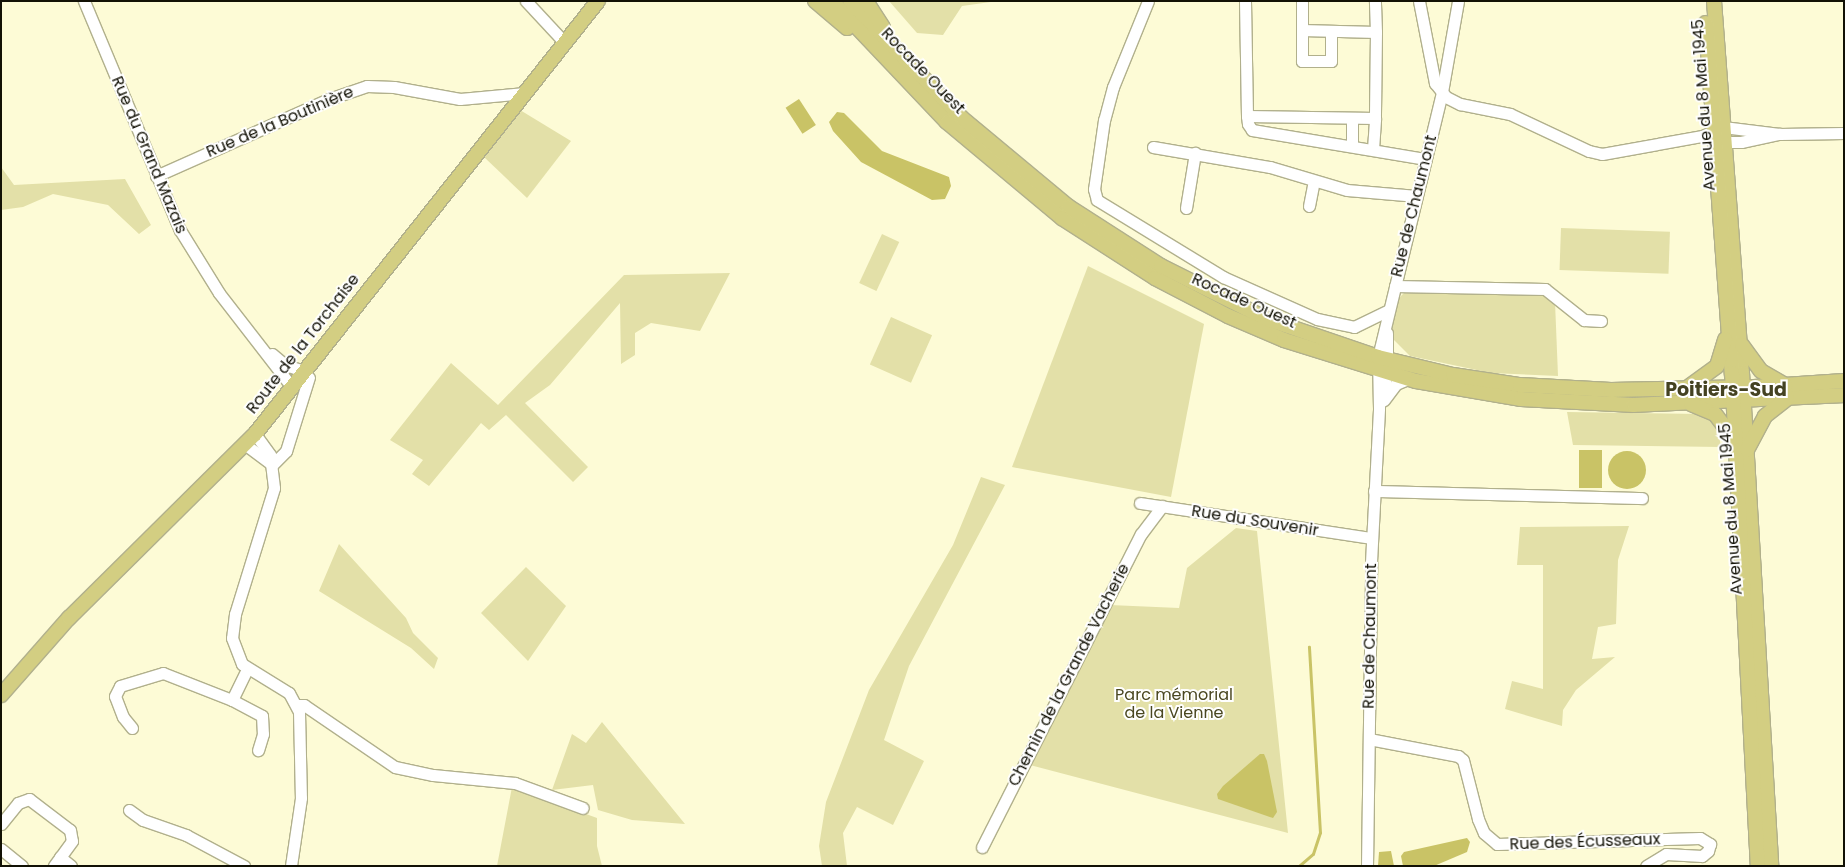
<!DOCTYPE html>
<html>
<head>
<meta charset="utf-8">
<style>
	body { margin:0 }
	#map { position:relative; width:1845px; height:867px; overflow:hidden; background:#fdfbd6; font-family:Poppins,sans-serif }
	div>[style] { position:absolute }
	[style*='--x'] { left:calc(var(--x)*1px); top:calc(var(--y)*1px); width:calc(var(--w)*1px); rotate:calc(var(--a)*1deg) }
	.green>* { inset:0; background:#e3e0a8; transform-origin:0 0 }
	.water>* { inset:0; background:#c9c366; transform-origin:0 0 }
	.round { border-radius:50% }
	.stream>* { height:2.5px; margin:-1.25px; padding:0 1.25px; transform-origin:1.25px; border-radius:1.25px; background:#c9c366 }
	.roads { filter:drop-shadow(1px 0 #b1b08c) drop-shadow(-1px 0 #b1b08c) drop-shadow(0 1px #b1b08c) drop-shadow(0 -1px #b1b08c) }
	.minor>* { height:11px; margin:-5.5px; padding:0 5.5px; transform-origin:5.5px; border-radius:5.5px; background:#fff }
	.major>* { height:14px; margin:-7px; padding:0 7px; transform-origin:7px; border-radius:7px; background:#d3ce82 }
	span { translate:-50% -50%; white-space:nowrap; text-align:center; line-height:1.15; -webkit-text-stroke:4px #fff; paint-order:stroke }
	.street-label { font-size:16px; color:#121105 }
	.park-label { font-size:16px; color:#4a4720 }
	.quarter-label { font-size:19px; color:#444222; font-weight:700 }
	.frame { position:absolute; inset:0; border:2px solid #121105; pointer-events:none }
</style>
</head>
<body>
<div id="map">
	<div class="green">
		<div style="clip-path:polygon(889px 1px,998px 1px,962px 6px,943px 35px,917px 33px)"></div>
		<div style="clip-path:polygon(520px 110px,571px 141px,527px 198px,484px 157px)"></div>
		<div style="clip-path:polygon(1px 167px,14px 185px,125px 179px,151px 225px,139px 234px,108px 205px,53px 194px,23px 207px,1px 210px)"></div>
		<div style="left:1561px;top:228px;width:109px;height:42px;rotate:2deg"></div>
		<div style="left:882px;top:234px;width:19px;height:54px;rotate:25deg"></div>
		<div style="clip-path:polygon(1088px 266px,1204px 324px,1171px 497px,1012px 467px)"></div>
		<div style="clip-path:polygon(730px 273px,700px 331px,651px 323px,635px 333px,635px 355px,621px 364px,620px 303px,550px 385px,525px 403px,588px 467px,573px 482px,506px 415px,489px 430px,481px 423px,429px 486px,412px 474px,423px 460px,390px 440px,451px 363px,498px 405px,624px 275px)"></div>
		<div style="clip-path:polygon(1404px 293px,1547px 295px,1555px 302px,1558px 376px,1491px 373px,1410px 356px,1391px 337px,1397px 300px)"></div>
		<div style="left:891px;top:317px;width:45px;height:52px;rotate:24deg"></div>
		<div style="clip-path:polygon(1567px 412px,1700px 414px,1711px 418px,1717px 425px,1721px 447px,1573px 445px)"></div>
		<div style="clip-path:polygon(981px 477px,1005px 485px,909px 666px,884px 740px,924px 761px,893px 825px,857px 807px,843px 833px,847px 866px,822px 866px,819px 846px,826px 802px,869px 690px,953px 545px)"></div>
		<div style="clip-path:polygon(1629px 526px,1618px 560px,1616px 624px,1598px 627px,1592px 659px,1615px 657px,1576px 690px,1563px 710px,1562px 726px,1505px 709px,1512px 681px,1543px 689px,1543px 565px,1517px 565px,1520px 527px)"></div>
		<div style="clip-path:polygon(1236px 528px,1257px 531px,1288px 833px,1030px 765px,1110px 605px,1179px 608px,1187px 568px)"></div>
		<div style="clip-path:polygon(339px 544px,406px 618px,413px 633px,438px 658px,434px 669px,411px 648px,319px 591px)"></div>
		<div style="clip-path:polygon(526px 567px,566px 606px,528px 661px,481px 613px)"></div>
		<div style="clip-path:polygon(602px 722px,685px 824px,632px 820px,598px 810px,593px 785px,552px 790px,572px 734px,586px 743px)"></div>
		<div style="clip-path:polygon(512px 787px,597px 818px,597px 846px,602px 866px,497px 866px)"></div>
	</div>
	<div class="water">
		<div style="left:799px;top:99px;width:31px;height:16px;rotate:57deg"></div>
		<div style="clip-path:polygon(837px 112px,844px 113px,882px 151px,949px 177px,951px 186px,945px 199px,932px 200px,861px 162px,833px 131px,829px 122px)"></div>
		<div style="left:1579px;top:450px;width:23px;height:38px"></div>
		<div class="round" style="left:1608px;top:451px;width:38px;height:38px"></div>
		<div style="clip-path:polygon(1260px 754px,1264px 754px,1267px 761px,1277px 812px,1273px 818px,1218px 799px,1217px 794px,1223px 786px)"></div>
		<div style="clip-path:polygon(1467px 838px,1470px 842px,1467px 852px,1434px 866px,1403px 866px,1401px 856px,1404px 852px)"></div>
		<div style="clip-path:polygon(1391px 851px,1394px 866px,1378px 866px,1379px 852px)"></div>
	</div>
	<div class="stream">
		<div style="--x:1299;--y:866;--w:18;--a:-41"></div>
		<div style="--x:1313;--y:854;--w:22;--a:-72"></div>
		<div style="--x:1320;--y:833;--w:186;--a:-93.4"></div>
	</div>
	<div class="roads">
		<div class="minor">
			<div style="--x:84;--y:1;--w:248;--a:67.3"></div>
			<div style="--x:180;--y:230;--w:74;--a:58.2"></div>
			<div style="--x:219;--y:293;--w:119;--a:52.2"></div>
			<div style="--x:526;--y:1;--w:57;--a:47.1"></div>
			<div style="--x:1148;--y:1;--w:93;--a:112.1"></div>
			<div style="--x:1113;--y:87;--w:34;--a:105"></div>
			<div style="--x:1104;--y:120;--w:70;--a:98.2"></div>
			<div style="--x:1094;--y:189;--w:11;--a:75"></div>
			<div style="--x:1097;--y:200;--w:148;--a:31.4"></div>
			<div style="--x:1223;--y:277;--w:103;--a:24.1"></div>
			<div style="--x:1317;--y:319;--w:38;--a:12"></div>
			<div style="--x:1354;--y:327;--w:39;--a:-26"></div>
			<div style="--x:1245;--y:1;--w:115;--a:89"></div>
			<div style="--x:1302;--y:1;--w:29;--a:90"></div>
			<div style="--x:1302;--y:30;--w:74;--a:1.5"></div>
			<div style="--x:1376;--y:32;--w:31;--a:-92"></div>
			<div style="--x:1419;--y:1;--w:84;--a:79"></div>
			<div style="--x:1435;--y:83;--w:18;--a:52"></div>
			<div style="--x:1446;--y:97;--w:16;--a:27"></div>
			<div style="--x:1460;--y:104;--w:51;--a:11.3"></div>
			<div style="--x:1510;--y:114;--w:87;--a:25.1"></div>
			<div style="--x:1589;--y:151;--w:13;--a:13"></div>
			<div style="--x:1602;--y:154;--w:102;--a:-10.2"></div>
			<div style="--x:1702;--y:136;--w:23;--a:-23"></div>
			<div style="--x:1723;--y:127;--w:57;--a:7"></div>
			<div style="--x:1302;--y:30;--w:31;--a:90"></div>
			<div style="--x:1302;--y:61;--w:29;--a:0"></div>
			<div style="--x:1331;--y:61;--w:30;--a:-90"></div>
			<div style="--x:1376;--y:32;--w:86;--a:90.7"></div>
			<div style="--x:1375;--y:118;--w:128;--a:-179.1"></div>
			<div style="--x:1247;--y:116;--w:8;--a:83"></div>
			<div style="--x:1248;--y:124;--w:7;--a:56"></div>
			<div style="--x:1252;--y:130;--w:175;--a:9.5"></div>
			<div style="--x:1716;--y:142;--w:25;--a:0"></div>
			<div style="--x:1741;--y:142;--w:40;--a:-12"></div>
			<div style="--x:1780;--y:134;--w:64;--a:-0.9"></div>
			<div style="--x:1352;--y:146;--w:28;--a:-90"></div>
			<div style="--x:1153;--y:147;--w:119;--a:9.7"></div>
			<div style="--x:1270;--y:167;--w:80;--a:16.6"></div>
			<div style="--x:1347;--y:190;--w:70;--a:4.9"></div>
			<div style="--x:1373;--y:149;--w:31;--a:-86"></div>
			<div style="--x:156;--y:176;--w:189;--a:-24"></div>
			<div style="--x:329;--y:99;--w:40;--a:-18.9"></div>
			<div style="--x:367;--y:86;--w:27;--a:2"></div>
			<div style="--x:394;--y:87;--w:67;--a:10.3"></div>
			<div style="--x:460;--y:99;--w:65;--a:-5.3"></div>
			<div style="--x:1309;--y:206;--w:25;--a:-79"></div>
			<div style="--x:1186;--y:208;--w:56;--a:-80.7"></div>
			<div style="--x:1395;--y:286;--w:150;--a:1.1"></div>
			<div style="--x:1545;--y:289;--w:50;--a:38.5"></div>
			<div style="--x:1584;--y:320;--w:17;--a:3"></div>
			<div style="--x:272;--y:354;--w:17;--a:40"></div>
			<div style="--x:285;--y:365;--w:21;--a:17"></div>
			<div style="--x:1384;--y:400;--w:20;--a:-53"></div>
			<div style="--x:1396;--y:384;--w:13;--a:-23"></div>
			<div style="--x:1381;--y:402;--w:30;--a:-78"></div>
			<div style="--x:1387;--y:373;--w:40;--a:-90"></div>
			<div style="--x:255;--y:434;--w:26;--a:54"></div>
			<div style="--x:270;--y:455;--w:33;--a:83"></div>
			<div style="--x:274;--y:488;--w:132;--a:107.2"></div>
			<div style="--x:235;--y:614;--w:24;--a:97"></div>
			<div style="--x:232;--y:638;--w:28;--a:69"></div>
			<div style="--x:242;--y:664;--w:55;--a:31.7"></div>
			<div style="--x:289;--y:693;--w:21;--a:62"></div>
			<div style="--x:299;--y:712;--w:86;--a:88.7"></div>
			<div style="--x:301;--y:798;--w:69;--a:98.4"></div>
			<div style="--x:246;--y:445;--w:31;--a:37"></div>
			<div style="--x:272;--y:465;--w:20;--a:-45"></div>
			<div style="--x:286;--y:451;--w:77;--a:-72.7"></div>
			<div style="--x:1374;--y:491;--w:268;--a:1.5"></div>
			<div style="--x:1140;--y:503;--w:234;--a:8.6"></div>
			<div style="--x:232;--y:700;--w:34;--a:28"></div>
			<div style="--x:262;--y:716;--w:18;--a:87"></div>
			<div style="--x:263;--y:734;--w:17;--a:107"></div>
			<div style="--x:297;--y:705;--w:7;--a:0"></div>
			<div style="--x:304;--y:705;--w:110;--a:34.3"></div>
			<div style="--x:395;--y:767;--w:39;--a:12"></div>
			<div style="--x:433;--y:775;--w:82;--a:5.6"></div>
			<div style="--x:515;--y:783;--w:72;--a:20.2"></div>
			<div style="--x:132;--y:728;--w:14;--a:-129"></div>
			<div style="--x:123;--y:717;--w:22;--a:-111"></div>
			<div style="--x:115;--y:696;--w:11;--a:-63"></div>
			<div style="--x:120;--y:686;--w:45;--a:-16.8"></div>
			<div style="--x:163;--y:673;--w:74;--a:21.4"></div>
			<div style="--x:232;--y:700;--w:34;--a:-64"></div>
			<div style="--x:1369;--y:739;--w:91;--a:10.8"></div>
			<div style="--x:1458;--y:756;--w:6;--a:39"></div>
			<div style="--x:1463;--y:760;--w:61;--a:75.7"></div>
			<div style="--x:1478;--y:819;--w:15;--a:67"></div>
			<div style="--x:1484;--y:833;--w:17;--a:40"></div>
			<div style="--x:1497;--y:844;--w:203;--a:-1.7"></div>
			<div style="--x:1700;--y:838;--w:12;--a:31"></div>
			<div style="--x:1710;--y:844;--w:7;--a:106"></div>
			<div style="--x:1708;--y:851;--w:8;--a:140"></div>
			<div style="--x:1702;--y:856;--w:36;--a:-177"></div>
			<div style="--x:1666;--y:854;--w:23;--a:149"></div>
			<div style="--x:129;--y:810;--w:17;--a:36"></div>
			<div style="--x:143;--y:820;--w:46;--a:19.2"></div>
			<div style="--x:186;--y:835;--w:66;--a:28.1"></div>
			<div style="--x:1;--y:824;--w:27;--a:-51"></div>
			<div style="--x:18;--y:803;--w:12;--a:-20"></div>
			<div style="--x:29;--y:799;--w:51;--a:37.1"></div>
			<div style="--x:70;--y:830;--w:11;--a:80"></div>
			<div style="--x:72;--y:841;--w:31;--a:126"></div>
			<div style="--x:982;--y:847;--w:351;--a:-63.1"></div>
			<div style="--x:1141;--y:534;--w:35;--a:-53"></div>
			<div style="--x:1;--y:849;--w:27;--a:39"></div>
			<div style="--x:60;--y:857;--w:14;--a:39"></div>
			<div style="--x:1367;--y:866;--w:304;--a:-89.2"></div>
			<div style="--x:1371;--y:562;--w:154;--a:-87"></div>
			<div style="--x:1379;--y:408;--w:51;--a:-91.1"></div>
			<div style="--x:1378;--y:357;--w:273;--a:-76.4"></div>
			<div style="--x:1442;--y:92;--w:92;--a:-80"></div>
		</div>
		<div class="major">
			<div style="--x:815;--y:1;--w:42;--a:40.2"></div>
			<div style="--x:832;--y:1;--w:167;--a:46.5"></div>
			<div style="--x:947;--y:122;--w:150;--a:39.9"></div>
			<div style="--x:1062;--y:218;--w:111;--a:32.8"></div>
			<div style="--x:1155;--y:278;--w:82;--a:27.5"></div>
			<div style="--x:1228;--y:316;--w:61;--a:23.2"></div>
			<div style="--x:1284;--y:340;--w:138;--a:17.3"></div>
			<div style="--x:1416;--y:381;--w:107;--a:9.7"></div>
			<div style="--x:1521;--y:399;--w:113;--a:3"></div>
			<div style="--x:1634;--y:405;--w:210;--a:-2.7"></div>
			<div style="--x:850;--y:1;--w:162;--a:46.3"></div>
			<div style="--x:962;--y:118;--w:139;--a:39.8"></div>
			<div style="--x:1069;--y:207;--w:109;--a:32.7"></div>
			<div style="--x:1161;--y:266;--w:119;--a:26.6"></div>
			<div style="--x:1267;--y:319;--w:117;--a:18.9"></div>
			<div style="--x:1378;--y:357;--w:77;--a:13.5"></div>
			<div style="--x:1453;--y:375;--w:68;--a:8.5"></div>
			<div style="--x:1520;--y:385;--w:91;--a:3.1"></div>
			<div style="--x:1611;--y:390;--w:143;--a:-1.2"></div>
			<div style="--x:1754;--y:387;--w:90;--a:-3.8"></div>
			<div style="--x:866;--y:1;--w:31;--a:57"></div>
			<div style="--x:1714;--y:1;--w:373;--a:85.7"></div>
			<div style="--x:1742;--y:373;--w:494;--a:86.6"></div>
			<div style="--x:1706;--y:23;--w:351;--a:85.8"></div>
			<div style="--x:1732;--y:373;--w:494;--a:87"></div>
			<div style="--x:1742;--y:345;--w:32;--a:54"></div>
			<div style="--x:1761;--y:371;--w:28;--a:30"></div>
			<div style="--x:1687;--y:388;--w:37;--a:-36"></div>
			<div style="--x:1717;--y:366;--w:28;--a:-73"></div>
			<div style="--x:1691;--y:404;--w:26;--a:23"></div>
			<div style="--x:1715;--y:414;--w:30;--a:53"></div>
			<div style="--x:1747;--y:450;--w:38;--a:-62"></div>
			<div style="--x:1765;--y:416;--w:28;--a:-38"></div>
			<div style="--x:1;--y:695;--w:103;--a:-48.6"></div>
			<div style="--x:69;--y:618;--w:262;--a:-44.7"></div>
			<div style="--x:255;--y:434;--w:552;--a:-51.62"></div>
		</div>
	</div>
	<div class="street-label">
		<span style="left:923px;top:71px;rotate:46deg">Rocade Ouest</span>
		<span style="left:1704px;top:105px;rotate:-94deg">Avenue du 8 Mai 1945</span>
		<span style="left:280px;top:122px;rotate:-23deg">Rue de la Boutinière</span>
		<span style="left:149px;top:155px;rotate:67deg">Rue du Grand Mazais</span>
		<span style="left:1414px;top:206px;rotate:-76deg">Rue de Chaumont</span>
		<span style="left:1244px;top:301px;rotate:24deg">Rocade Ouest</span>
		<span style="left:303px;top:344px;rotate:-52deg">Route de la Torchaise</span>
		<span style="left:1731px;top:509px;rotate:-94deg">Avenue du 8 Mai 1945</span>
		<span style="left:1255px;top:521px;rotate:9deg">Rue du Souvenir</span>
		<span style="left:1370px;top:636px;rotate:-89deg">Rue de Chaumont</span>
		<span style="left:1069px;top:675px;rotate:-63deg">Chemin de la Grande Vacherie</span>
		<span style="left:1585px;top:842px;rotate:-2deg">Rue des Écusseaux</span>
	</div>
	<div class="park-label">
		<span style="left:1174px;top:704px">Parc mémorial<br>de la Vienne</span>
	</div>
	<div class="quarter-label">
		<span style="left:1726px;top:390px">Poitiers-Sud</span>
	</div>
	<div class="frame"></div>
</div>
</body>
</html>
